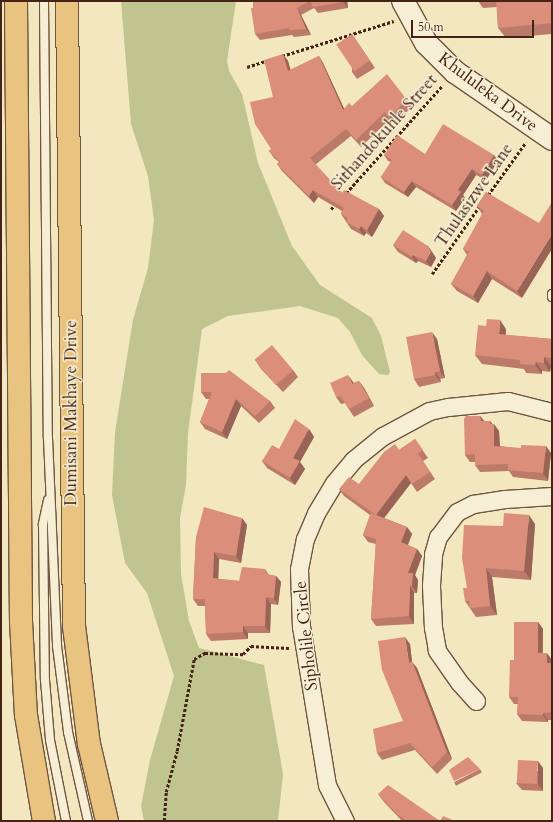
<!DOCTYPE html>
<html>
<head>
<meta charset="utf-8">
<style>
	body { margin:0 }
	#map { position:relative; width:553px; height:822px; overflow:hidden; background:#f2e7bf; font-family:Cardo,serif }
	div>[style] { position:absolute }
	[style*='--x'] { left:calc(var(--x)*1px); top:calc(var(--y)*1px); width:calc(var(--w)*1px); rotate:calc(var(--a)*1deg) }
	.green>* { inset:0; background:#c0c48e }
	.path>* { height:2.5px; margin-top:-1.25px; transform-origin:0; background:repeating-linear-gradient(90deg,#452417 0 3px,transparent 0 5px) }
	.roads { filter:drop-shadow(1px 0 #705541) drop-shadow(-1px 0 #705541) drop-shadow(0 1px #705541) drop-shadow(0 -1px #705541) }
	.lane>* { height:8px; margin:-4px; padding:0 4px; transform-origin:4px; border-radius:4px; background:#f7efd5 }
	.street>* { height:17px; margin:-8.5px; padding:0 8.5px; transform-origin:8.5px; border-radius:8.5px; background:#f7efd5 }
	.secondary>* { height:22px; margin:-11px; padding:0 11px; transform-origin:11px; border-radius:11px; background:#f7efd5 }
	.primary>* { height:22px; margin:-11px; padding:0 11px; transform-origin:11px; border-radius:11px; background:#e9c480 }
	.wall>* { inset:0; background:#bc7b6a; transform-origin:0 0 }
	.shaded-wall>* { inset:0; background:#996456 }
	.building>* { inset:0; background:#db8f7b; transform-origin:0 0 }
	span { translate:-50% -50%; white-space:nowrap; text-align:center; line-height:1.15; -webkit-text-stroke:3px #f7efd5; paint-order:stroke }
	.street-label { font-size:17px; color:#452417 }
	.frame { position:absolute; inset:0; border:2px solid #452417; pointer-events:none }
	.scale { position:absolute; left:411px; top:20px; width:123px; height:18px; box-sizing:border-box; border:2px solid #452417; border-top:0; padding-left:5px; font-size:12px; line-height:14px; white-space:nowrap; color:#452417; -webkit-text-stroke:3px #f7efd5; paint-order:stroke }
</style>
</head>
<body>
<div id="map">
	<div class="green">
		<div style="clip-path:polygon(121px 1px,236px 1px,227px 61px,229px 71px,242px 94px,258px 163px,292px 246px,320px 285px,372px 318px,381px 336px,390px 372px,388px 375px,379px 374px,362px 355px,350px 332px,338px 318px,300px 306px,228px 316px,202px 329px,188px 433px,186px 485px,180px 518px,181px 574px,189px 621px,199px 648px,264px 665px,283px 774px,278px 821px,144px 821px,141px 806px,150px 760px,174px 676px,147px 593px,125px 563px,112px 495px,115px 432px,128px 351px,133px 320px,148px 268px,154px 220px,148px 176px,131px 124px)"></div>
	</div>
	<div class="path">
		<div style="--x:282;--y:56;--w:117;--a:-17.4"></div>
		<div style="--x:247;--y:67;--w:20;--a:-18"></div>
		<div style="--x:346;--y:193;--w:145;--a:-48.1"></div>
		<div style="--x:488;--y:195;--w:65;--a:-54.4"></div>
		<div style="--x:331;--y:209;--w:7;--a:-45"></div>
		<div style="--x:432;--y:274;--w:82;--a:-55"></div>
		<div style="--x:164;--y:821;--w:29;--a:-86"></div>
		<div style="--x:166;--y:792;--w:42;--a:-75"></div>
		<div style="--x:177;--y:751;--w:94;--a:-79.5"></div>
		<div style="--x:194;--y:659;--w:13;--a:-29"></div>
		<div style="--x:205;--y:653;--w:38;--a:2"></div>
		<div style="--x:243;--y:654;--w:11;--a:-45"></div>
		<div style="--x:251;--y:646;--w:38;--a:3"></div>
	</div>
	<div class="roads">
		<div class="lane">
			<div style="--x:44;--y:1;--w:437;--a:89.5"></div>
			<div style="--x:48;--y:438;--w:208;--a:87.5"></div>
			<div style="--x:57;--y:646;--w:87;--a:82.7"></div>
			<div style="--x:68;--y:732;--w:91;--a:77.3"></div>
			<div style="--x:552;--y:294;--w:3;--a:90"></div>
			<div style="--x:48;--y:500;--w:25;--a:102"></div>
			<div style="--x:43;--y:524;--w:156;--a:89.3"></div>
			<div style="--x:45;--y:680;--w:60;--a:85.2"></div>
			<div style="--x:50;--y:740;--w:83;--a:78.8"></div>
		</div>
		<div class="street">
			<div style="--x:476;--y:701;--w:25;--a:-132"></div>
			<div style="--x:459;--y:682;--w:39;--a:-125"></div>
			<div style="--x:437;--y:650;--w:22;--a:-100"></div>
			<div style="--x:433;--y:628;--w:43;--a:-92.7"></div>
			<div style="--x:431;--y:585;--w:31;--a:-86"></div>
			<div style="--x:433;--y:554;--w:18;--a:-74"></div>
			<div style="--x:438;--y:537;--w:31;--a:-53"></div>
			<div style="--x:457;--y:512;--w:18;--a:-27"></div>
			<div style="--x:473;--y:504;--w:32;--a:-9"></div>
			<div style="--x:505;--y:499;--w:47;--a:-3.7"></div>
			<div style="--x:345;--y:821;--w:40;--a:-116.6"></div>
			<div style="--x:327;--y:785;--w:160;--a:-99.3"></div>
			<div style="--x:301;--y:627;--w:58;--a:-92"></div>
			<div style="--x:299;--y:569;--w:31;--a:-79"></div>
			<div style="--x:305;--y:539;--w:28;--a:-67"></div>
			<div style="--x:316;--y:513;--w:35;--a:-59"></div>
			<div style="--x:334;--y:483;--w:30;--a:-50"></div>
			<div style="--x:353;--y:460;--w:38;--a:-39"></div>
			<div style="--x:383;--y:436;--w:52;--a:-28.5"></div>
			<div style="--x:429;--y:411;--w:19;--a:-12"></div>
			<div style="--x:448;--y:407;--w:60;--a:-5.7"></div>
			<div style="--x:508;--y:401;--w:45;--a:14"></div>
		</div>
		<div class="secondary">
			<div style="--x:403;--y:1;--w:48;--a:61.3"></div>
			<div style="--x:426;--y:43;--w:41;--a:45"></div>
			<div style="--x:455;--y:72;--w:118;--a:34.6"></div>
		</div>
		<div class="primary">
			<div style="--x:16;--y:1;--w:620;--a:89.54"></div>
			<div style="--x:21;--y:621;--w:94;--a:87"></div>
			<div style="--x:26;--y:715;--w:108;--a:80.4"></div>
			<div style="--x:67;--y:1;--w:625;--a:89.36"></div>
			<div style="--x:74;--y:626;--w:119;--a:82.8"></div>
			<div style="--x:89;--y:744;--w:79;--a:76.8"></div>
		</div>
	</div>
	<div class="wall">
		<div style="clip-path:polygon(253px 1px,347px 1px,348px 8px,318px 13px,314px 8px,301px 15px,311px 35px,294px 37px,292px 35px,260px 40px,255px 34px)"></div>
		<div style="clip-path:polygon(478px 1px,552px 1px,552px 34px,506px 38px,498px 28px,497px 7px,483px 8px)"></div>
		<div style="clip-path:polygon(352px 34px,375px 68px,357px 79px,352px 72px)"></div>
		<div style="clip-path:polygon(283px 54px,288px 61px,290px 70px,319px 56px,323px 63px,344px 109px,352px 106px,407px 100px,412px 107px,394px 124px,390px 119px,361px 147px,351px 136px,315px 165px,342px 193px,379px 209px,384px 216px,372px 237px,366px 233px,364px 236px,351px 229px,341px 214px,342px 211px,318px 197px,314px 203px,282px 171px,277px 164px,279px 162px,274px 158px,269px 151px,271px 149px,273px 97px)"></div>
		<div style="clip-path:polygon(425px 154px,494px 155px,498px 161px,486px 180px,476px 175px,463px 195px,465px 198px,456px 211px,416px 187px,408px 197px,385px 183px,381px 177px,391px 162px,388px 161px,384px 155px)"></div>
		<div style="clip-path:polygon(486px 192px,522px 298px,492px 279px,478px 303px,457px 291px,451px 284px,467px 255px,463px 249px,482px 214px,477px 206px)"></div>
		<div style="clip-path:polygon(393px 245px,428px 246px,436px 258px,431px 267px,418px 261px,416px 263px,398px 252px)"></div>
		<div style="clip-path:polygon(506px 329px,506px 335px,552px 339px,552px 366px,551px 366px,550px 372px,542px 371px,542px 374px,526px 373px,524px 369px,482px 364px,475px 355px)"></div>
		<div style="clip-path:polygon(437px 339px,445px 378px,440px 379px,441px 382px,419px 387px,414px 379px)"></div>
		<div style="clip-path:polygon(256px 361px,293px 370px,298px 377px,283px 392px,261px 369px)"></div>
		<div style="clip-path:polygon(201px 373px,270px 401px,275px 408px,259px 423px,241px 406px,227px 439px,205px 429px,200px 422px,209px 399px,206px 399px,201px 392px)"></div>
		<div style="clip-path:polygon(359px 381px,364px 388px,374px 406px,354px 417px,345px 403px,341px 404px,336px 397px,353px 383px)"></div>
		<div style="clip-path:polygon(480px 416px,484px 421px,490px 421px,499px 431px,500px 446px,551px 453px,548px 481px,513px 477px,509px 471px,480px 472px,475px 465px,475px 462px,470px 462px,465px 455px)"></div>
		<div style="clip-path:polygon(309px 429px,314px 437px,300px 462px,305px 469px,295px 485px,267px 468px,262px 461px)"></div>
		<div style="clip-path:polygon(415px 439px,428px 458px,423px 461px,435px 479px,417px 492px,411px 483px,384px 518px,407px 527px,412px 534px,408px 545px,417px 549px,422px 556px,415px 575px,418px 580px,417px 593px,414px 593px,414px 624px,376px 626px,371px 619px,376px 544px,368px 542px,363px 535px,370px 515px,344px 496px,339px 489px,359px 484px,399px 450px)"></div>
		<div style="clip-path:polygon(242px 518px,247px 525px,241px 563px,219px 559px,218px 579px,239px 581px,265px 569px,269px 575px,276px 576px,281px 582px,278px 605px,271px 604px,270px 633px,248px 633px,248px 639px,211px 641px,206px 634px,205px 606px,198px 606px,193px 599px,196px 537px)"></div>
		<div style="clip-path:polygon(535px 524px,531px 580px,492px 577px,497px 615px,476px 617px,465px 601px,467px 588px,503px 526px)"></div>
		<div style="clip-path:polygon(538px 622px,543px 629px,543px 653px,552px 660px,552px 720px,548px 720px,548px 722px,522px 721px,517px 714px,518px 704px,514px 704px,509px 697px,514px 660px)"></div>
		<div style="clip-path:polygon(410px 644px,412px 662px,417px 668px,452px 759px,437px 774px,415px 750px,382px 760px,377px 753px,403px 721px)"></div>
		<div style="clip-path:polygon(543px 768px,543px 791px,522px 790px,516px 783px)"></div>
		<div style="left:480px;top:769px;width:4px;height:29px;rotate:63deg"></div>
		<div style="clip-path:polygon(378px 794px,440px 821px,402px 821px,384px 802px)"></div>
	</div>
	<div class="shaded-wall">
		<div style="clip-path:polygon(343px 1px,347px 1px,348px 8px,343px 2px)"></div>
		<div style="clip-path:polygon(297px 8px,301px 15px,311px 35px,306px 29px)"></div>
		<div style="clip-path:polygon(283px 54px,288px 61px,293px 78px,288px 71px)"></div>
		<div style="clip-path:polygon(319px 56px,323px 63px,348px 117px,343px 110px)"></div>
		<div style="clip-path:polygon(494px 155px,498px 161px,486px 180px,482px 175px)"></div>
		<div style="clip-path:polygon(472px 169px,476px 175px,463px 195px,465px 198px,456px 211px,452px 205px,458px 190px)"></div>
		<div style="clip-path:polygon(412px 181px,416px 187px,408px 197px,404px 192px)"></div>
		<div style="clip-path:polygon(313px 190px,318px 197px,314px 203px,309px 196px)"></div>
		<div style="clip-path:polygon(379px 209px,384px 216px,372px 237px,367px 230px)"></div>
		<div style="clip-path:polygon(361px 226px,366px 233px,364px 236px,359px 229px)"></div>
		<div style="clip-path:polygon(552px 234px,552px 249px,522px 298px,517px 291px)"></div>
		<div style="clip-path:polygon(428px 246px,436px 258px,431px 267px,426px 261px)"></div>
		<div style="clip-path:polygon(413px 255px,418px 261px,416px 263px,412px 257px)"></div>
		<div style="clip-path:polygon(487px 271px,492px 279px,478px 303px,473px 296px)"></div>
		<div style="clip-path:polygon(500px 320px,506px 329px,505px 343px,499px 334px)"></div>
		<div style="clip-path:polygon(432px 332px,437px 339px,445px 378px,440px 371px)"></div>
		<div style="clip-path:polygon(544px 357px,551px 366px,550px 372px,544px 363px)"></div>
		<div style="clip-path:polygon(536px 362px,542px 371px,542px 374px,535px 365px)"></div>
		<div style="clip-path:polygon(435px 372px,440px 379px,441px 382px,435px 375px)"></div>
		<div style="clip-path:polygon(348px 375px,353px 382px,357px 391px,352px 384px)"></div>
		<div style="clip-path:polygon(359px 381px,364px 388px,374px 406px,369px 398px)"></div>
		<div style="clip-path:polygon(236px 399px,241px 406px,227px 439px,222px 432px)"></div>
		<div style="clip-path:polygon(480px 416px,486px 423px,481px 421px)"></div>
		<div style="clip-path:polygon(490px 421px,494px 427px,494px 424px,499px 431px,500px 453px,494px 446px)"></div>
		<div style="clip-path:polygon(309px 429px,314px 437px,300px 462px,305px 469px,295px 485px,290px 478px,293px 458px)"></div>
		<div style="clip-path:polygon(546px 446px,551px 453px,548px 481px,543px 473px)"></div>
		<div style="clip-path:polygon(406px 475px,411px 483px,381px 522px,376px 515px)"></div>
		<div style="clip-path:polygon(529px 515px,535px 524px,531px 580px,524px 571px)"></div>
		<div style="clip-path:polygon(242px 518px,247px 525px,241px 563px,236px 556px)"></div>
		<div style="clip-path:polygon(407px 527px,412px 534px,406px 549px,401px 542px)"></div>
		<div style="clip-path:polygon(417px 549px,422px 556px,415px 575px,418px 580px,417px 593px,412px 586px,408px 573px)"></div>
		<div style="clip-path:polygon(214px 552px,219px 559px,218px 585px,213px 578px)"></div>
		<div style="clip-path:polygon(486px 568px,492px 577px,497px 615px,490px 606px)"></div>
		<div style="clip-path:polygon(276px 576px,281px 582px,278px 605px,274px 598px)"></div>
		<div style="clip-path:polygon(410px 586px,414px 593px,414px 624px,409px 616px)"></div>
		<div style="clip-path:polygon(266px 597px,271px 604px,270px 633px,265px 626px)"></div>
		<div style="clip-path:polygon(538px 622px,543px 629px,542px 660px,538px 653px)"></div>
		<div style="clip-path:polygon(243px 626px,248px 633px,248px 639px,243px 632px)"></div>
		<div style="clip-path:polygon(405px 637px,410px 644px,412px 662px,417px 668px,452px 759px,447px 752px,409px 663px)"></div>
		<div style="clip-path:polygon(547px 653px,552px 660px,552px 670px,547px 663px)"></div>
		<div style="clip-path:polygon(543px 713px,548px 720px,548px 722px,543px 715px)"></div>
		<div style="clip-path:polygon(538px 761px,543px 768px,543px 791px,538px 784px)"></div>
	</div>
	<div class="building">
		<div style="clip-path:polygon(253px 1px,343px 1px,343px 2px,313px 7px,310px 1px,297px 8px,306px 29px,289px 30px,289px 28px,255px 34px,251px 8px,254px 8px)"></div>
		<div style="clip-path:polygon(496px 1px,552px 1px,552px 23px,498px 28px)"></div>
		<div style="left:352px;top:34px;width:32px;height:19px;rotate:56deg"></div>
		<div style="clip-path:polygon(283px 54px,288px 71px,319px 56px,343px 110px,349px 103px,352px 106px,387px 74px,407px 100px,389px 117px,385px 112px,356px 140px,346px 129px,310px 158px,342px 193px,344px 190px,379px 209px,367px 230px,361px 226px,359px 229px,346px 222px,348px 218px,341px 214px,344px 208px,313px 190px,309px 196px,277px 164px,280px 162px,269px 151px,271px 149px,255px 124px,250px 102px,273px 97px,264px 60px)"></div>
		<div style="clip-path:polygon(443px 124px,494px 155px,482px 175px,472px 169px,458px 190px,461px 192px,452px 205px,412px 181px,404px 192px,381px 177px,392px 160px,384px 155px,397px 135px,425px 154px)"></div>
		<div style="clip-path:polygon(486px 192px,539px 223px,552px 202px,552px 234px,517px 291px,487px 271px,473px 296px,451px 284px,469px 252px,463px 249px,484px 211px,477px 206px)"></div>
		<div style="clip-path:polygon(403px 230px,428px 246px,431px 252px,426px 261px,413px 255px,412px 257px,393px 245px)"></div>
		<div style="clip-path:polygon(487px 319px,500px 320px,499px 334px,552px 339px,552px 358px,544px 357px,544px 363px,536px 362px,535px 365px,520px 364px,520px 360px,475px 355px,478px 325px,486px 326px)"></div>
		<div style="clip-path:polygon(432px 332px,440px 371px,435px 372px,435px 375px,414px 379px,406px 337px)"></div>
		<div style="left:272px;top:345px;width:33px;height:23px;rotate:50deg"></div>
		<div style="clip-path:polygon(229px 370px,270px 401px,255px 416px,236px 399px,222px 432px,200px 422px,212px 392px,201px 392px,201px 373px,226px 373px)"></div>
		<div style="clip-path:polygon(348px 375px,352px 384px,359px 381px,369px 398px,349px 409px,340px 396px,336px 397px,330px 383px)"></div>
		<div style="clip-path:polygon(466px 416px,480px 416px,481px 421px,490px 421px,490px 424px,494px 424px,494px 446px,521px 448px,521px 445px,546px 446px,543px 473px,508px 470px,508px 464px,475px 465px,475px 454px,465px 455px,464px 419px)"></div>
		<div style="clip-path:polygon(295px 419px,309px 429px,293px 458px,300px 461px,290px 478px,262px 461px,272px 445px,279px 449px)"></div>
		<div style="clip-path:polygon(415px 439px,423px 450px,418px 454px,430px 472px,412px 484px,406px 475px,376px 515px,339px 489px,349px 477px,359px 484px,384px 452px,395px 444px,399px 450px)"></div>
		<div style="clip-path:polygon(204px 507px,242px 518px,236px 556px,214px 552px,213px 578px,239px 581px,242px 567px,265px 569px,267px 574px,276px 576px,274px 598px,266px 597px,265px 626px,243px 626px,243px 632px,206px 634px,205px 599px,193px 599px,196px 537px)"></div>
		<div style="clip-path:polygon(371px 513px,407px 527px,401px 542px,417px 549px,408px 573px,413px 573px,412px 586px,410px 586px,409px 616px,371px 619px,376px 539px,363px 535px)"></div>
		<div style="clip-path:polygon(504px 513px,529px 515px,524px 571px,486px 568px,490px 606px,470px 608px,469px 601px,465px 601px,463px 588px,467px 588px,462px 558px,464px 525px,503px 526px)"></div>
		<div style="clip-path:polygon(514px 622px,538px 622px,538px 653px,547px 653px,547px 663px,552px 663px,552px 712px,543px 713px,543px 715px,517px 714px,518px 697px,509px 697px,510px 660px,514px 660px)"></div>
		<div style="clip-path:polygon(405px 637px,409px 663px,412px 661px,447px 752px,432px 767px,410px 743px,377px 753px,373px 729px,403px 721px,382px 670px,378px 641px)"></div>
		<div style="clip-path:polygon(468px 757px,480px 769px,454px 781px,449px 770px)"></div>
		<div style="left:518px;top:760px;width:20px;height:23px;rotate:3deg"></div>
		<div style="clip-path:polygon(388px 785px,440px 821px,407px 821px,398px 815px,378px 794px)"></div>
		<div style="clip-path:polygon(443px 816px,455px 821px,440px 821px)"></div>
	</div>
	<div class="street-label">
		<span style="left:488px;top:92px;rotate:37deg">Khululeka Drive</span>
		<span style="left:384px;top:132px;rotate:-48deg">Sithandokuhle Street</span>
		<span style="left:474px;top:195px;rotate:-55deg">Thulasizwe Lane</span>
		<span style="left:71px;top:413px;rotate:-90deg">Dumisani Makhaye Drive</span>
		<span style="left:306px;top:636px;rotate:-96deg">Sipholile Circle</span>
	</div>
	<div class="frame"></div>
	<div class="scale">50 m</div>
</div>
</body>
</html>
